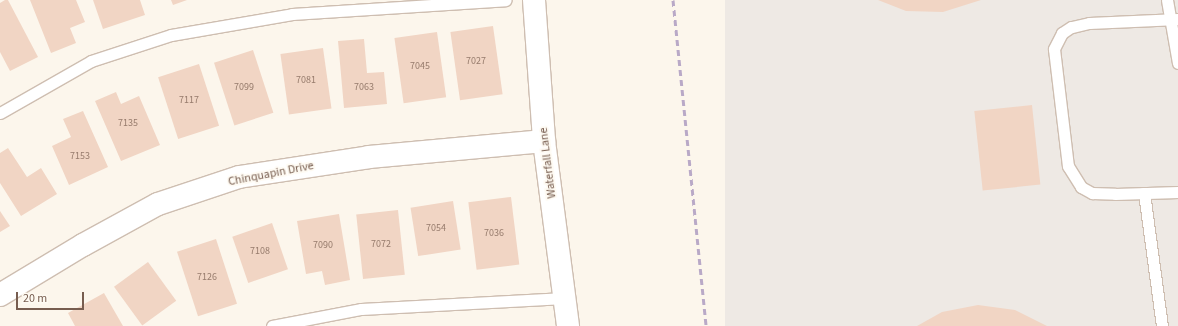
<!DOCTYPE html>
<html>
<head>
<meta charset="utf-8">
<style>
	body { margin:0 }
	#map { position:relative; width:1178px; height:326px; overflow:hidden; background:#fcf6ec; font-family:"Source Sans 3",sans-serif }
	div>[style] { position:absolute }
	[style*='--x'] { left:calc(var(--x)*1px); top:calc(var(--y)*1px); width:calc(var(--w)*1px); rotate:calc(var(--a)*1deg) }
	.industrial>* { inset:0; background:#eee9e4; transform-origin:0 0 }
	.building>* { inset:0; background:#f1d5c4; transform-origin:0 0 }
	.roads { filter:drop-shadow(1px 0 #cebeb1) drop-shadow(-1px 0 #cebeb1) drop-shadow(0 1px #cebeb1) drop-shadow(0 -1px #cebeb1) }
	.lane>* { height:11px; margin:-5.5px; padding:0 5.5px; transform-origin:5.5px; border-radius:5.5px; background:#fff }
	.street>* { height:22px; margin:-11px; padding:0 11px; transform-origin:11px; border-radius:11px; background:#fff }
	.rail>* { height:3px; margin-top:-1.5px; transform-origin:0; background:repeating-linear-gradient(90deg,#b9a9c7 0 6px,transparent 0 10px) }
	span { translate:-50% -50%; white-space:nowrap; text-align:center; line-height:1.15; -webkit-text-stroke:3.5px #fefaf2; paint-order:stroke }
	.number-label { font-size:10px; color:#967b6c }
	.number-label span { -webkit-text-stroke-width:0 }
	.street-label { font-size:12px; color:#775d4f }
	.scale { position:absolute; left:16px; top:292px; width:68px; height:18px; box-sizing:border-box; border:2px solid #775d4f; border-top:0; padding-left:5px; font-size:12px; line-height:14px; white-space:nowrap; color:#775d4f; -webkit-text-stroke:3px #fefaf2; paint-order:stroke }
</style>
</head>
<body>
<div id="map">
	<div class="industrial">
		<div style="left:725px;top:0;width:453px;height:328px"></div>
	</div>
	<div class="building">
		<div style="clip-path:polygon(5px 0,8px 0,38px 57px,10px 71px,0 52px,0 3px)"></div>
		<div style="clip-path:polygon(30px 0,76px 0,85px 22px,70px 28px,76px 43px,51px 53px)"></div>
		<div style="clip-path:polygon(93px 0,140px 0,145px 15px,103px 29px)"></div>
		<div style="clip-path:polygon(171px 0,187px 0,173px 5px)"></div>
		<div style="clip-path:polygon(878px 0,981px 0,943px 12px,906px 11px)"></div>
		<div style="left:493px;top:26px;width:69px;height:43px;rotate:82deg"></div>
		<div style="left:437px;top:32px;width:66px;height:43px;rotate:82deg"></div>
		<div style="clip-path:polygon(364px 39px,367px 73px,384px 72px,387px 104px,344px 108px,338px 41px)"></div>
		<div style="left:323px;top:48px;width:61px;height:43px;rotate:82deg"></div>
		<div style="left:253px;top:50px;width:66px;height:41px;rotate:72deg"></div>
		<div style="left:199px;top:64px;width:65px;height:43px;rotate:72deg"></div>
		<div style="clip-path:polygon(116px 92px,121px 104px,139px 96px,160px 145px,121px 161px,95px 101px)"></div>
		<div style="left:1032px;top:105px;width:80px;height:58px;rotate:84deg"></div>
		<div style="clip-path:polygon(83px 111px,108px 167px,69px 185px,52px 146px,71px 137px,63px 119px)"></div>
		<div style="clip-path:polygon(8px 148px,27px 177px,41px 168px,57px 194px,21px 216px,0 183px,0 153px)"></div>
		<div style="left:511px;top:197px;width:68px;height:43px;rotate:83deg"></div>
		<div style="left:453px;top:201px;width:49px;height:43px;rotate:81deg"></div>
		<div style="left:398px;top:210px;width:65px;height:42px;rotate:84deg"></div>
		<div style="clip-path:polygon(0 211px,10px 226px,0 232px)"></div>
		<div style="clip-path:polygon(339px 214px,350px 280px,325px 285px,322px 271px,306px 274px,297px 221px)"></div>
		<div style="left:272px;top:223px;width:49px;height:42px;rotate:71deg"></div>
		<div style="left:216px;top:239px;width:68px;height:41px;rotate:72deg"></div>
		<div style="left:148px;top:262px;width:48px;height:42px;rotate:54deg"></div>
		<div style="clip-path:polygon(104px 293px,123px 326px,75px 326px,68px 313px)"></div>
		<div style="clip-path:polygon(978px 305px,1015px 310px,1047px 326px,917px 326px,942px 312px)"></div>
	</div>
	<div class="roads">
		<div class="lane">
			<div style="--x:1167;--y:0;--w:64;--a:80.1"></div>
			<div style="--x:1178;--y:19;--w:89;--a:177.4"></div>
			<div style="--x:1089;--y:23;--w:18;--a:167"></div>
			<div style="--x:1071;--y:27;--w:11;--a:146"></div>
			<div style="--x:1062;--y:33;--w:18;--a:117"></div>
			<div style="--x:1054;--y:49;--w:118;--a:83.2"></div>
			<div style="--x:1068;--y:166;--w:25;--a:58"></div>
			<div style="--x:1081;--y:187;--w:13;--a:29"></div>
			<div style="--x:1092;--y:193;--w:23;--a:2"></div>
			<div style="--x:1115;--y:194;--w:63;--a:-1.8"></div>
			<div style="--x:0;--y:113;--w:105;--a:-29.7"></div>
			<div style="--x:91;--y:61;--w:84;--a:-18"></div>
			<div style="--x:171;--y:35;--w:123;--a:-9.8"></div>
			<div style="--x:292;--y:14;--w:214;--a:-3.7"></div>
			<div style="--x:1144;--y:193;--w:134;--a:82.3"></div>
			<div style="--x:272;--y:326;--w:91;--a:-10.8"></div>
			<div style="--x:361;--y:309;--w:204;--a:-3.1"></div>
		</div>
		<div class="street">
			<div style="--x:534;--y:0;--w:141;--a:85.9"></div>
			<div style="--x:544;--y:141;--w:187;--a:82.6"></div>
			<div style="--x:0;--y:295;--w:97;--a:-31.1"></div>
			<div style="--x:83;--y:245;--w:85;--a:-28.7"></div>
			<div style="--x:158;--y:204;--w:85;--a:-18.4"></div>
			<div style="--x:239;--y:177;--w:132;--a:-8.7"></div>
			<div style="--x:369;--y:157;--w:176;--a:-5.2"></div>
		</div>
	</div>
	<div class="rail">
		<div style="--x:673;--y:0;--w:328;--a:84.2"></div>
	</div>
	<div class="number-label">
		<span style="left:476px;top:62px">7027</span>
		<span style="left:420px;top:67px">7045</span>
		<span style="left:306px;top:81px">7081</span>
		<span style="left:244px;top:88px">7099</span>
		<span style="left:364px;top:88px">7063</span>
		<span style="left:189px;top:101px">7117</span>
		<span style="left:128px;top:124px">7135</span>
		<span style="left:80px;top:157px">7153</span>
		<span style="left:436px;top:229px">7054</span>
		<span style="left:494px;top:234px">7036</span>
		<span style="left:381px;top:245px">7072</span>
		<span style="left:323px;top:246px">7090</span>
		<span style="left:260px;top:252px">7108</span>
		<span style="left:207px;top:278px">7126</span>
	</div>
	<div class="street-label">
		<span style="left:548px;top:163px;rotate:-97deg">Waterfall Lane</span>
		<span style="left:271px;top:174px;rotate:-11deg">Chinquapin Drive</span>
	</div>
	<div class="scale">20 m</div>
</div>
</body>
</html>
